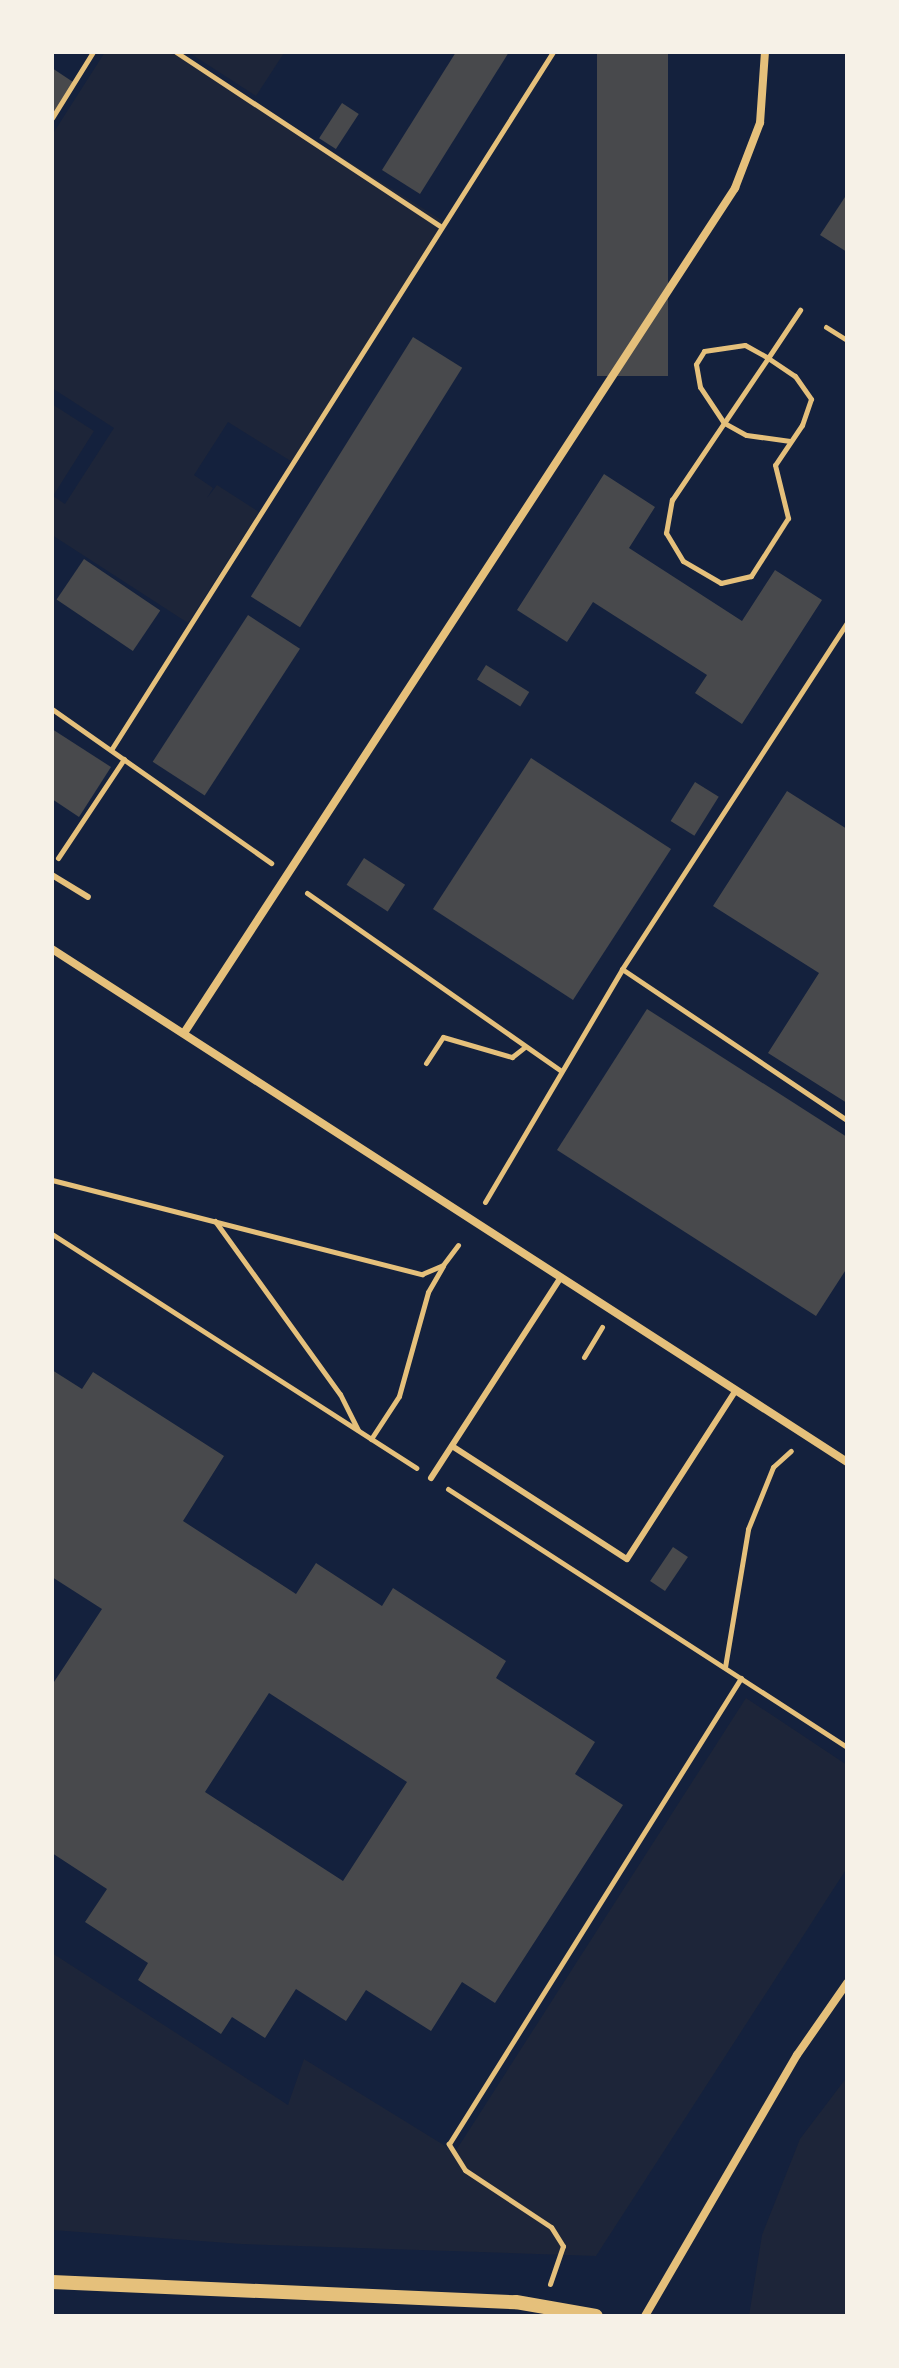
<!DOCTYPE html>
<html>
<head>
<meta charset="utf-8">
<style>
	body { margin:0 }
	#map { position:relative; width:899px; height:2368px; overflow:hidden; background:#14213d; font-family:Raleway,sans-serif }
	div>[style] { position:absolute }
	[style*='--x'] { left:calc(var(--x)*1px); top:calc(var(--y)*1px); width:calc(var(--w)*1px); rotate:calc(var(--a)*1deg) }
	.green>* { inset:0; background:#1d2539 }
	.building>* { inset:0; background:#48494c; transform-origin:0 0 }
	.path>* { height:5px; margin:-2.5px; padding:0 2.5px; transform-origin:2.5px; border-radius:2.5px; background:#e5c07b }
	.service>* { height:6px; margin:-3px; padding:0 3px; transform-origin:3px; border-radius:3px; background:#e5c07b }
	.minor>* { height:8px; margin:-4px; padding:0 4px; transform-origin:4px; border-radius:4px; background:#e5c07b }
	.tertiary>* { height:14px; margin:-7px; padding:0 7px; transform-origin:7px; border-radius:7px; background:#e5c07b }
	span { translate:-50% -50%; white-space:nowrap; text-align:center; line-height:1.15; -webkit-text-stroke:8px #f6f1e7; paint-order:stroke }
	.frame { position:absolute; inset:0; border:54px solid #f6f1e7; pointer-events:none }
</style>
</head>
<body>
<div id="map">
	<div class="green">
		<div style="clip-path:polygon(105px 52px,175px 52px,446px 223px,294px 463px,228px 422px,194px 475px,213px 488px,207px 498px,217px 485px,259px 512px,188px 623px,52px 535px,52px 404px,94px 431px,53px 496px,65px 504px,114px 428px,52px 388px,52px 135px)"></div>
		<div style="clip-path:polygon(188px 52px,282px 52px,284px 53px,256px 96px)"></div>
		<div style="clip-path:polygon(746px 1698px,847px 1765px,847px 1868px,596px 2256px,241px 2244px,52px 2230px,52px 1953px,288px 2105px,304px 2059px,455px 2152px)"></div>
		<div style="clip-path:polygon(847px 2077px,847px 2316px,749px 2316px,762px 2235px,800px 2139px)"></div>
	</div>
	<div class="building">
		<div style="clip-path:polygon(456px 52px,509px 52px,420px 194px,382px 170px)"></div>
		<div style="left:597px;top:52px;width:71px;height:324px"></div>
		<div style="clip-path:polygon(52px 68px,76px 84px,52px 122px)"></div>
		<div style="left:342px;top:103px;width:20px;height:42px;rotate:33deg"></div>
		<div style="clip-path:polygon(847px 194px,847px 252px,820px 235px)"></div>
		<div style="left:413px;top:337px;width:58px;height:306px;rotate:32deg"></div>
		<div style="clip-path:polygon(604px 474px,655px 507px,629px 548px,742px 621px,775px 570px,822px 600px,742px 724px,695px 693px,707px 675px,593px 602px,567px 642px,517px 610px)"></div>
		<div style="left:84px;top:559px;width:92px;height:49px;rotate:34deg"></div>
		<div style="left:248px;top:615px;width:62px;height:175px;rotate:33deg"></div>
		<div style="left:486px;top:665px;width:51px;height:17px;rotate:32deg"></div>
		<div style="clip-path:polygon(52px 729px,111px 767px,79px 817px,52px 799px)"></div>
		<div style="left:531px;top:758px;width:167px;height:180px;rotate:33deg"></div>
		<div style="left:695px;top:782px;width:28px;height:46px;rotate:32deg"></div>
		<div style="clip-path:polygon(787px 791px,847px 829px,847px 1103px,768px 1053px,819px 973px,713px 906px)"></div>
		<div style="left:364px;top:858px;width:49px;height:32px;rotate:33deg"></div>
		<div style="clip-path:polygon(647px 1009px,847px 1137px,847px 1268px,816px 1316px,557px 1150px)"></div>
		<div style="clip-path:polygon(evenodd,52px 1370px,82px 1389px,93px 1372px,224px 1456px,183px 1521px,296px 1594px,316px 1563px,382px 1606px,393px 1588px,506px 1661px,496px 1678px,595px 1742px,575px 1774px,623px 1805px,495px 2003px,462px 1982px,431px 2031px,366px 1990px,346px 2021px,296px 1989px,265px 2038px,232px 2017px,221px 2034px,138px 1980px,148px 1963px,85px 1922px,107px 1889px,52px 1853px,52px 1685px,102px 1609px,52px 1577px,52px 1370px,269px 1693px,407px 1782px,343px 1881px,205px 1792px,269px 1693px)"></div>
		<div style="left:673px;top:1547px;width:18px;height:41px;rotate:34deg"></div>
	</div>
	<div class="path">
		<div style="--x:176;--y:52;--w:316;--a:33.4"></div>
		<div style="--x:52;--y:118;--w:78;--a:-58.2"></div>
		<div style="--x:826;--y:327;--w:25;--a:32"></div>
		<div style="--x:790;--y:441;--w:44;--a:-172.2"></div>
		<div style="--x:746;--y:435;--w:25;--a:-151"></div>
		<div style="--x:724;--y:423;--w:43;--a:-123.7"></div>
		<div style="--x:700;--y:387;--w:23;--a:-100"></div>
		<div style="--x:696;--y:364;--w:15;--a:-58"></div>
		<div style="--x:704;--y:351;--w:41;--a:-8.3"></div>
		<div style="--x:745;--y:345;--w:26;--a:29"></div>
		<div style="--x:768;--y:358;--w:32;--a:34"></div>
		<div style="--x:795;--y:376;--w:28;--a:55"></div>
		<div style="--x:811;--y:399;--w:28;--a:109"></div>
		<div style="--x:802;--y:425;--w:48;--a:124"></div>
		<div style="--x:775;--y:465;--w:55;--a:76.2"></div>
		<div style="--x:788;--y:518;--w:69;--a:122.5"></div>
		<div style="--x:751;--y:576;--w:31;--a:167"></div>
		<div style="--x:721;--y:583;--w:44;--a:-149.9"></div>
		<div style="--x:683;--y:561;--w:33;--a:-121"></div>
		<div style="--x:666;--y:533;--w:34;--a:-80"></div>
		<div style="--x:672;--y:500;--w:93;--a:-56"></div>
		<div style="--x:724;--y:423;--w:78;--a:-55.9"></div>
		<div style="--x:768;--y:358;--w:58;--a:-56.3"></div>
		<div style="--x:52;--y:709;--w:268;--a:35.1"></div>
		<div style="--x:111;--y:750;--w:826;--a:-57.66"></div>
		<div style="--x:58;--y:858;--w:119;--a:-56.3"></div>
		<div style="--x:307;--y:893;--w:310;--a:35"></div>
		<div style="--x:622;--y:969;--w:271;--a:33.9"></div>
		<div style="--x:426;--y:1063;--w:31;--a:-57"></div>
		<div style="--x:443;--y:1037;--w:72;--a:16.2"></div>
		<div style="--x:512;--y:1057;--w:16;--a:-38"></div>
		<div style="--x:52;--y:1180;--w:382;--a:14.3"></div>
		<div style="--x:422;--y:1274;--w:23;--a:-23"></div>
		<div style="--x:443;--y:1265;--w:25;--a:-53"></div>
		<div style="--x:485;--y:1202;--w:270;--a:-59.5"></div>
		<div style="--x:622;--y:969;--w:414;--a:-57"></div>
		<div style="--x:215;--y:1221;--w:213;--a:54.2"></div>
		<div style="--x:340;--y:1394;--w:40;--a:63.4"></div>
		<div style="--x:52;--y:1234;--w:433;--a:32.7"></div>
		<div style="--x:584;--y:1357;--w:35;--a:-59"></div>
		<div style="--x:371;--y:1439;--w:51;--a:-56.9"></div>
		<div style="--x:399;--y:1396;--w:108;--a:-74.4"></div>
		<div style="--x:428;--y:1292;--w:30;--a:-60"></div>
		<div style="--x:448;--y:1489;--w:475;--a:32.9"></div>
		<div style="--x:725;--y:1667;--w:140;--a:-80.5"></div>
		<div style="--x:748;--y:1529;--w:67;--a:-68"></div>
		<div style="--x:773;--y:1467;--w:24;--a:-42"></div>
		<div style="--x:550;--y:2284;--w:40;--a:-71.1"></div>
		<div style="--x:563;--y:2246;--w:22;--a:-122"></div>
		<div style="--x:551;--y:2227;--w:103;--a:-146.5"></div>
		<div style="--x:465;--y:2170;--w:31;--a:-122"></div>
		<div style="--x:449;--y:2144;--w:550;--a:-57.93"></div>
	</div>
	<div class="service">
		<div style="--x:52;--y:875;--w:42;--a:31.4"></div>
		<div style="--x:452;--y:1446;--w:208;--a:32.9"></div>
		<div style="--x:627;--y:1559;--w:201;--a:-57.2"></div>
		<div style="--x:431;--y:1478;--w:239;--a:-57.1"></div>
	</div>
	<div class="minor">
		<div style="--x:52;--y:949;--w:946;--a:32.83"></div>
		<div style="--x:184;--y:1033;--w:1009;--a:-56.89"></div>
		<div style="--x:735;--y:188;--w:70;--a:-69"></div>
		<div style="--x:760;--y:123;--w:71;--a:-86"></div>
		<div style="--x:645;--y:2316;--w:302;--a:-59.8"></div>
		<div style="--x:797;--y:2055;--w:88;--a:-55.2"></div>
	</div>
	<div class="tertiary">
		<div style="--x:52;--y:2282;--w:464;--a:2.5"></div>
		<div style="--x:516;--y:2302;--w:81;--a:9.9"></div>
	</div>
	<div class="frame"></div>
</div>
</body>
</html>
